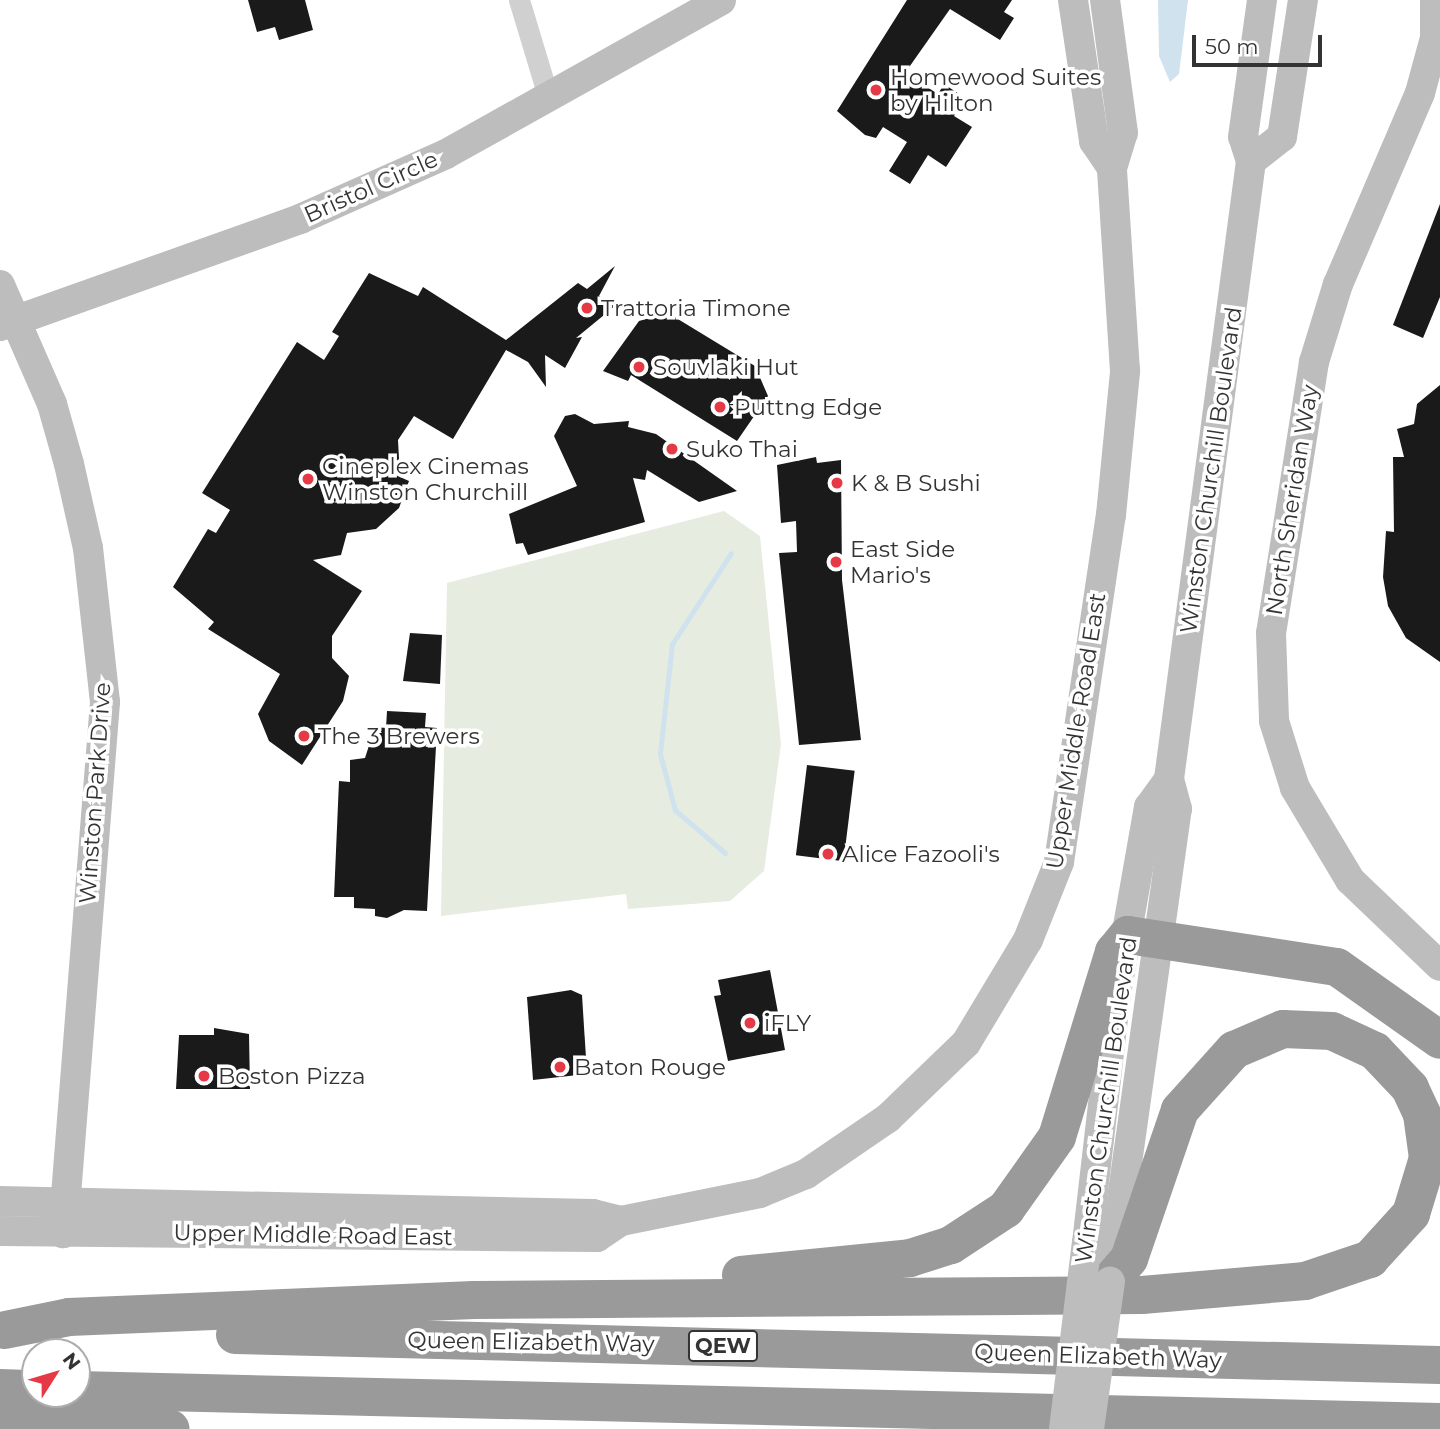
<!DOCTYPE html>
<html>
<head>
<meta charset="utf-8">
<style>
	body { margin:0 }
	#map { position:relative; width:1440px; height:1429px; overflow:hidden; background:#fff; font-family:Montserrat,sans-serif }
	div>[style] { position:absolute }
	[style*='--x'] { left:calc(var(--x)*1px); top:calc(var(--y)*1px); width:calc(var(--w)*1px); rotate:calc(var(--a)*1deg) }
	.green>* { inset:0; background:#e6ecdf }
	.water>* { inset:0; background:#cfe2ee }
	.stream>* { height:5px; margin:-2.5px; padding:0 2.5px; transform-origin:2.5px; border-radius:2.5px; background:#cfe2ee }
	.building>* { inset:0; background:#1a1a1a; transform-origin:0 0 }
	.street>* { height:21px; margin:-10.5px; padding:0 10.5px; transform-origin:10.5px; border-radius:10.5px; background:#d0d0d0 }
	.secondary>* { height:30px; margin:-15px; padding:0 15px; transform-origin:15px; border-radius:15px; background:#bdbdbd }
	.highway>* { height:38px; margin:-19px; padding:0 19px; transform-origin:19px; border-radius:19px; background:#9a9a9a }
	.secondary-bridge>* { height:30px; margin:-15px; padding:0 15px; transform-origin:15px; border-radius:15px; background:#bdbdbd }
	.dots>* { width:19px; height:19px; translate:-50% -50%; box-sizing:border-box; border:4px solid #fff; border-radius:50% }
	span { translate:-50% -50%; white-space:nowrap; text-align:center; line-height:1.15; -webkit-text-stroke:7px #fff; paint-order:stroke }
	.shield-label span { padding:2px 5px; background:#fff; border:2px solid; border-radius:5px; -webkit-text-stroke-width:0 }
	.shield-label { font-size:21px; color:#333; font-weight:700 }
	.poi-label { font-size:23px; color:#333 }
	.left { translate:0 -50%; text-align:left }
	.street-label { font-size:23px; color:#333 }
	.north { position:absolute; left:21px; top:1338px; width:70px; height:70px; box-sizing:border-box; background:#fff; border:2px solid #adadad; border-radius:50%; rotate:53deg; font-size:19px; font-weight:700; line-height:28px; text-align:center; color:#333 }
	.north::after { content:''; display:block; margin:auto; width:24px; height:32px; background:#e63946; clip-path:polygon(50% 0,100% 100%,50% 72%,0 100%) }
	.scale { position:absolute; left:1192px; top:35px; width:130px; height:32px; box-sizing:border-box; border:4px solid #333; border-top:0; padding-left:9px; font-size:21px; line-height:24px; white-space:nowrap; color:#333; -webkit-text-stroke:5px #fff; paint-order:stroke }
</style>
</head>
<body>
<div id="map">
	<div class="green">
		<div style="clip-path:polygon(724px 511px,760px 536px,781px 744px,764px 871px,730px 901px,628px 909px,626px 894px,441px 916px,447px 583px)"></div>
	</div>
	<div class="water">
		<div style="clip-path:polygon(1158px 0,1188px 0,1179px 74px,1170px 82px,1159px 56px)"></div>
	</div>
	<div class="stream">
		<div style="--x:725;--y:853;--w:66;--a:-139.3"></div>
		<div style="--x:675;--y:810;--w:58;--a:-105"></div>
		<div style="--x:660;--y:754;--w:111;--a:-83.8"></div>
		<div style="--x:672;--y:644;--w:108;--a:-57"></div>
	</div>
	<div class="building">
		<div style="clip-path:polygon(248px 0,305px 0,313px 30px,279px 40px,275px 27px,257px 32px)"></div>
		<div style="clip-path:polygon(907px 0,1012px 0,1004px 12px,1014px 18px,1000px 40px,950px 9px,905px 73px,938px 94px,944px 84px,965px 98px,954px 116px,972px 127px,946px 167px,928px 155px,910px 184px,889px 171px,907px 142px,883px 127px,876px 138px,865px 135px,837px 111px)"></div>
		<div style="clip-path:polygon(1440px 204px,1440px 297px,1423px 338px,1393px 325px)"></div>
		<div style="clip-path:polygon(615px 266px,599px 296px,615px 306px,576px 338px,582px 337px,565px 368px,545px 355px,546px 387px,528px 362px,506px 350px,453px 439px,414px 416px,398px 440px,400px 477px,409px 481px,399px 508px,376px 529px,347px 533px,341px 555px,313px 560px,362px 591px,332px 636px,332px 658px,349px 676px,343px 701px,302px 765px,269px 741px,258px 714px,280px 674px,208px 629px,214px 622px,173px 587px,208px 529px,216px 533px,230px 510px,202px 493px,297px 342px,324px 360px,339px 336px,332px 332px,369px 273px,418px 296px,423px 287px,506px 340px,578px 283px,587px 289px)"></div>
		<div style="clip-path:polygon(668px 313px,755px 366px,768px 396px,737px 441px,631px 375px,628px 381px,603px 371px,639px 321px)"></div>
		<div style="clip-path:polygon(1440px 385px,1440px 662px,1406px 638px,1388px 606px,1383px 577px,1386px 531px,1394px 532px,1393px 457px,1404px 457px,1397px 429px,1414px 424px,1417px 404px)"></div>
		<div style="clip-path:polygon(575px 414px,594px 424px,629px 421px,628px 427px,656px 434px,737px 491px,699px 502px,647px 470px,645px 480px,633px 478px,645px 522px,528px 555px,523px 543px,516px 544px,509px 514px,577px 486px,554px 436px,565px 416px)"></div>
		<div style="clip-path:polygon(816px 457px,817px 463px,841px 460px,842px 580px,861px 740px,799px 745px,779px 553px,797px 552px,796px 521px,781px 523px,777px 465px)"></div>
		<div style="clip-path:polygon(410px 633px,442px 635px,440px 684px,403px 681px)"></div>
		<div style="clip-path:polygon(387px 711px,426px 713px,425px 727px,437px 728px,427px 911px,404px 910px,387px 918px,375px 916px,375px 909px,354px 908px,354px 897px,334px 897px,339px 781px,350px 782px,350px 760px,365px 758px,375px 727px,386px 728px)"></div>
		<div style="left:807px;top:765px;width:48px;height:91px;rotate:7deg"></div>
		<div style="clip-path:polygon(770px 970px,785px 1050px,728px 1061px,714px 996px,721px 995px,718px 980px)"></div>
		<div style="clip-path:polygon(571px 990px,582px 995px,587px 1074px,533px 1080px,527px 997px)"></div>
		<div style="clip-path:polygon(214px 1028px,249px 1034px,250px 1089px,176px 1089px,179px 1035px,214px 1035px)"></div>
	</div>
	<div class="street">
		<div style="--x:519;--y:0;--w:100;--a:73.2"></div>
	</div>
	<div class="secondary">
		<div style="--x:1073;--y:0;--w:143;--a:81.5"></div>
		<div style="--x:1094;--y:141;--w:32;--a:56"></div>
		<div style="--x:1435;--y:0;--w:38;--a:90"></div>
		<div style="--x:1435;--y:38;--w:57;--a:105.3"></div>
		<div style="--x:1420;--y:93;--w:208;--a:113.2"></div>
		<div style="--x:1338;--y:284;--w:82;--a:107.1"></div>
		<div style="--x:1314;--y:362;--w:274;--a:99"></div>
		<div style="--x:1271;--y:633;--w:88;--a:88"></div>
		<div style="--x:1274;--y:721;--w:70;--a:72.6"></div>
		<div style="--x:1295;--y:788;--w:107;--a:59.1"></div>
		<div style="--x:1350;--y:880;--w:124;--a:43.7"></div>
		<div style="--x:1251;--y:161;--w:39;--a:-38"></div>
		<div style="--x:1282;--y:137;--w:139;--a:-81.3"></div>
		<div style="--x:0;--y:285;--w:130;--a:66.4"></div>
		<div style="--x:52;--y:404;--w:62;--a:74.2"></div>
		<div style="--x:69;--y:464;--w:86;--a:77.3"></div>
		<div style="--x:88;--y:548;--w:155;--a:83.7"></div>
		<div style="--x:105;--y:702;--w:533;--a:94.52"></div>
		<div style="--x:0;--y:326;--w:319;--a:-19.6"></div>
		<div style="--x:300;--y:219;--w:160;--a:-24"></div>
		<div style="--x:446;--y:154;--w:315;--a:-29.2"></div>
		<div style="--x:0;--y:1201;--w:593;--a:1.26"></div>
		<div style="--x:593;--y:1214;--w:29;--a:14"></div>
		<div style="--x:0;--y:1231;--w:597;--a:0.58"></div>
		<div style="--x:597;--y:1237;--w:29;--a:-34"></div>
		<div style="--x:621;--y:1221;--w:142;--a:-11.4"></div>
		<div style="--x:760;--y:1193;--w:50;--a:-22.4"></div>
		<div style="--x:806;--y:1174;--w:99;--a:-34.3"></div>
		<div style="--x:888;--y:1118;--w:108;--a:-43.9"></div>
		<div style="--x:966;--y:1043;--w:120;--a:-59"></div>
		<div style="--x:1028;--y:940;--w:84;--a:-68.3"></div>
		<div style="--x:1059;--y:862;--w:351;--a:-81.5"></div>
		<div style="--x:1111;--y:515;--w:145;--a:-84.4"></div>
		<div style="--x:1125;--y:371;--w:203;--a:-93.7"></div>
		<div style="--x:1112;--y:168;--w:37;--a:-73"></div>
		<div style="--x:1123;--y:133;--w:134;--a:-97.7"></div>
		<div style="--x:1087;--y:1243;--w:251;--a:-83.4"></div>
		<div style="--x:1116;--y:994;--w:190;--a:-80"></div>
		<div style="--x:1149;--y:807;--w:34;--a:-54"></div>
		<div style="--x:1111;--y:1277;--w:473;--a:-82"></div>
		<div style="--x:1177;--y:809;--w:31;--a:-105"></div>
		<div style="--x:1169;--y:779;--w:623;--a:-82.44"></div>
		<div style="--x:1251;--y:161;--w:25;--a:-108"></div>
		<div style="--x:1243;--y:137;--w:138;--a:-82.1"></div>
	</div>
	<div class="highway">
		<div style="--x:741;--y:1275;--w:170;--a:-5.7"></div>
		<div style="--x:910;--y:1258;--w:43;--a:-17.6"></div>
		<div style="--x:951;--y:1245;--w:66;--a:-33.2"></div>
		<div style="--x:1006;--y:1209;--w:88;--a:-54.7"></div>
		<div style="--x:1057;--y:1137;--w:194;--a:-72.9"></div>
		<div style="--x:1114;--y:952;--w:22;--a:-51"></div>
		<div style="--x:1128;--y:935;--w:211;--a:8.7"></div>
		<div style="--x:1337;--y:967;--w:126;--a:35.3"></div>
		<div style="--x:5;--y:1330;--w:65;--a:-11.5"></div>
		<div style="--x:69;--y:1317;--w:405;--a:-2.4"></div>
		<div style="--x:474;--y:1300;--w:668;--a:-0.43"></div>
		<div style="--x:1142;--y:1295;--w:164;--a:-4.9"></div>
		<div style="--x:1305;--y:1281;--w:69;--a:-18.7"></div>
		<div style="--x:1370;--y:1259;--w:61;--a:-47.7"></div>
		<div style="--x:1411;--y:1214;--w:59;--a:-73.1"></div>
		<div style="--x:1428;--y:1158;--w:44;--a:-97.8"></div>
		<div style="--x:1422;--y:1114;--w:29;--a:-115"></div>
		<div style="--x:1410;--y:1088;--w:51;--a:-133.4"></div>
		<div style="--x:1375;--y:1051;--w:47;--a:-155.1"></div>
		<div style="--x:1332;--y:1031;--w:49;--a:-177.7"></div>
		<div style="--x:1283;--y:1029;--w:53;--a:156.8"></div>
		<div style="--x:1234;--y:1050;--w:81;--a:132"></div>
		<div style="--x:1180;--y:1110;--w:157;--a:108.9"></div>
		<div style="--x:1129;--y:1259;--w:29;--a:131"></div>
		<div style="--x:235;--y:1335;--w:1205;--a:1.43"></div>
		<div style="--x:0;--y:1388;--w:35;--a:2"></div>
		<div style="--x:77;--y:1390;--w:1363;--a:1.34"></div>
		<div style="--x:0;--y:1416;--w:171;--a:4.3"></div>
	</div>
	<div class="secondary-bridge">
		<div style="--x:1064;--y:1429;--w:187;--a:-83"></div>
		<div style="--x:1089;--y:1429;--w:149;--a:-81.9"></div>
	</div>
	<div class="dots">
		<div style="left:876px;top:90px;background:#e63946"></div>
		<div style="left:587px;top:308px;background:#e63946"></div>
		<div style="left:639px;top:367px;background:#e63946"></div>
		<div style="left:720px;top:407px;background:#e63946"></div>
		<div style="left:672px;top:449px;background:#e63946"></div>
		<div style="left:308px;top:479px;background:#e63946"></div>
		<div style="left:837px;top:483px;background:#e63946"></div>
		<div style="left:836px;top:562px;background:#e63946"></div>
		<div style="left:304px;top:736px;background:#e63946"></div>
		<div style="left:828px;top:854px;background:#e63946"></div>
		<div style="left:750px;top:1023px;background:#e63946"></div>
		<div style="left:560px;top:1067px;background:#e63946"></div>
		<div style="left:204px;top:1076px;background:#e63946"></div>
	</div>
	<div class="shield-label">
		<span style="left:723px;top:1346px">QEW</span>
	</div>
	<div class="poi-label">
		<span class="left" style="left:890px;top:90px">Homewood Suites<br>by Hilton</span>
		<span class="left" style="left:601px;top:308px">Trattoria Timone</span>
		<span class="left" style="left:653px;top:367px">Souvlaki Hut</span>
		<span class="left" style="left:734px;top:407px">Puttng Edge</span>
		<span class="left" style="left:686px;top:449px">Suko Thai</span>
		<span class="left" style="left:322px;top:479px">Cineplex Cinemas<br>Winston Churchill</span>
		<span class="left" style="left:851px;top:483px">K &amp; B Sushi</span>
		<span class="left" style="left:850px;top:562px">East Side<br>Mario's</span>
		<span class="left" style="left:318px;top:736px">The 3 Brewers</span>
		<span class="left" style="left:842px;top:854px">Alice Fazooli's</span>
		<span class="left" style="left:764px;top:1023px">iFLY</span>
		<span class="left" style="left:574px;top:1067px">Baton Rouge</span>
		<span class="left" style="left:218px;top:1076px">Boston Pizza</span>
	</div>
	<div class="street-label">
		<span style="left:371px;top:187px;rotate:-24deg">Bristol Circle</span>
		<span style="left:1211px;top:470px;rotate:-82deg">Winston Churchill Boulevard</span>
		<span style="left:1292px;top:500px;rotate:-81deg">North Sheridan Way</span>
		<span style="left:1076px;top:731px;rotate:-81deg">Upper Middle Road East</span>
		<span style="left:95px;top:793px;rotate:-86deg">Winston Park Drive</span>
		<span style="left:1106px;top:1100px;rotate:-82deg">Winston Churchill Boulevard</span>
		<span style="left:313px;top:1235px;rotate:1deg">Upper Middle Road East</span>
		<span style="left:531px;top:1342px;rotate:1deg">Queen Elizabeth Way</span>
		<span style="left:1098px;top:1356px;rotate:2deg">Queen Elizabeth Way</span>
	</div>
	<div class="north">N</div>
	<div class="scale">50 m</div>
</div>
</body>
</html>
